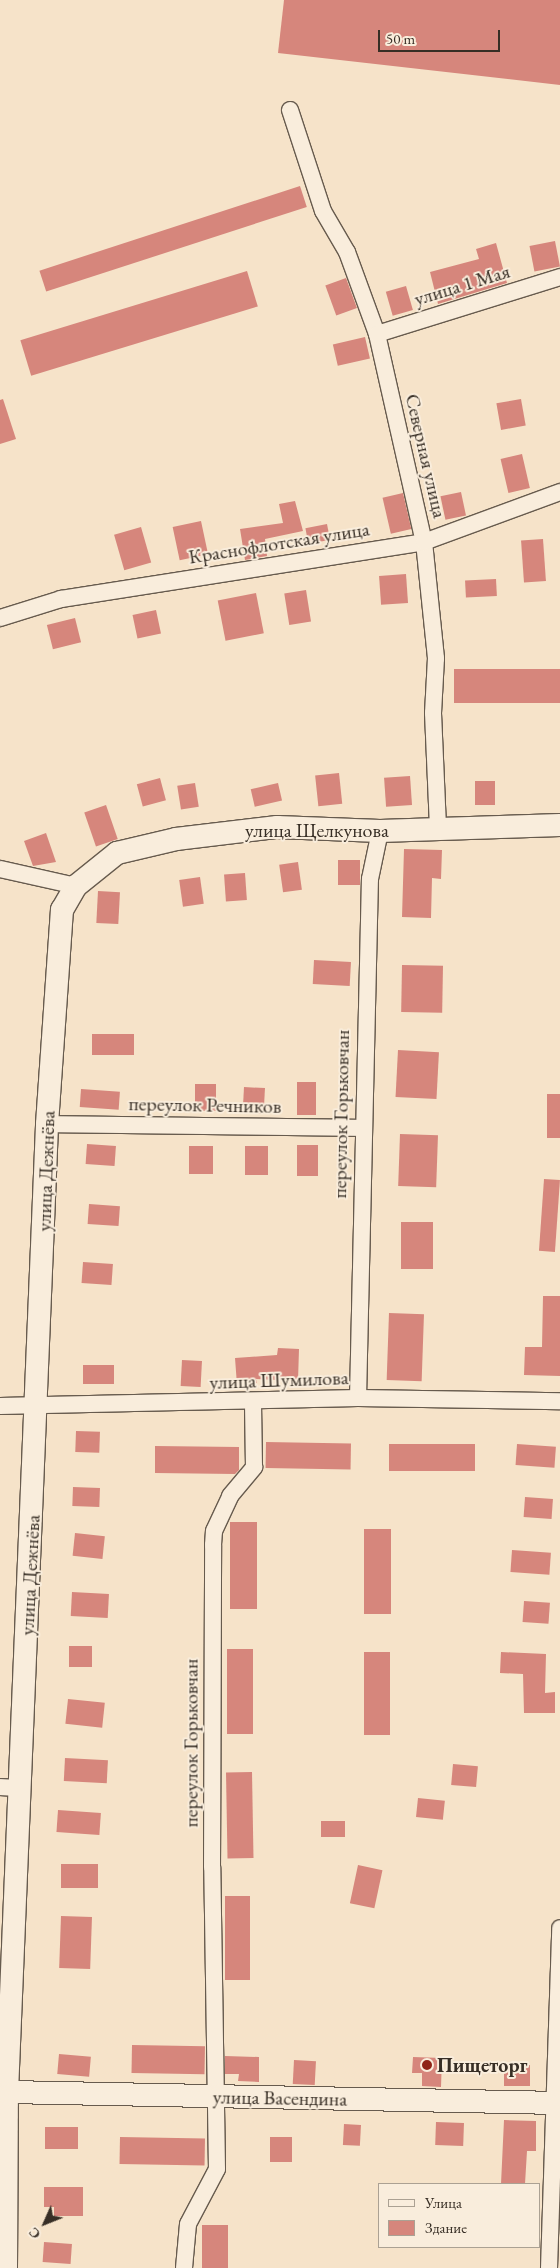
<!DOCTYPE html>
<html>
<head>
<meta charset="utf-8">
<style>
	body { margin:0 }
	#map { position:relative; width:560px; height:2268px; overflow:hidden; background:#f6e3c9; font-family:"EB Garamond",serif }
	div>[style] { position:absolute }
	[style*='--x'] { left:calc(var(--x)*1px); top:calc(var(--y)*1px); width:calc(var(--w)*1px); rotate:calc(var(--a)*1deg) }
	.building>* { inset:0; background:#d6867c; transform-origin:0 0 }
	.roads { filter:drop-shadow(1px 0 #675b4e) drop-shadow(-1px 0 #675b4e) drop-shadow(0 1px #675b4e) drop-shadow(0 -1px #675b4e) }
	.street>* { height:16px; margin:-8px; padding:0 8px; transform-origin:8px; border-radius:8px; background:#f9eddc }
	.secondary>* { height:22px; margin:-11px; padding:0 11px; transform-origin:11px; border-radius:11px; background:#f9eddc }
	.dots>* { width:14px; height:14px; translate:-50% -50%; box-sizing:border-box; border:2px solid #f9eddc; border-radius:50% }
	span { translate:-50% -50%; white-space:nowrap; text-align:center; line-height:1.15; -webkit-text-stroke:4px #f9eddc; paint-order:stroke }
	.street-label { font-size:20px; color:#372e25 }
	.poi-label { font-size:20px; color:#372e25; font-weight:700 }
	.left { translate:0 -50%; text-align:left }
	.legend { position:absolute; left:378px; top:2183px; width:162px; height:65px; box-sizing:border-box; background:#f9eddc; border:1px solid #aba193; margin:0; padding:6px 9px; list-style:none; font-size:15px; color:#372e25 }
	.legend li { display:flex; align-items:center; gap:10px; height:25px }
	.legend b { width:25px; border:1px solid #aba193 }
	.north { position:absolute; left:20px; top:2198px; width:50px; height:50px; -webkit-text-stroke:4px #f9eddc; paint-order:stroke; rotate:226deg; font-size:14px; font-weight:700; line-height:20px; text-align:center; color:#372e25 }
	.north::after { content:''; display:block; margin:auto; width:18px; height:22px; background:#372e25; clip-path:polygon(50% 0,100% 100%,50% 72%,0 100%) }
	.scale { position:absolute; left:378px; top:30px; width:122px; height:22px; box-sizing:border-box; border:2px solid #372e25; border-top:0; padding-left:6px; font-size:15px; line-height:18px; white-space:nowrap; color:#372e25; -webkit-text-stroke:4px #f9eddc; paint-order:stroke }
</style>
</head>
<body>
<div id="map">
	<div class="building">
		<div style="clip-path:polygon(284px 0,560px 0,560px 85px,278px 53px)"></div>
		<div style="left:300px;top:186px;width:22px;height:274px;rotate:72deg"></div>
		<div style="left:555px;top:241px;width:26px;height:26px;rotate:79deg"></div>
		<div style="clip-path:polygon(496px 243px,507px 283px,438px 304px,430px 272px,479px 259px,476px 249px)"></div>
		<div style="left:247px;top:271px;width:37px;height:237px;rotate:73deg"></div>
		<div style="left:346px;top:278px;width:32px;height:22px;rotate:70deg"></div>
		<div style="left:406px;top:286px;width:25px;height:21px;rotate:74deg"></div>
		<div style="left:365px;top:337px;width:22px;height:33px;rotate:77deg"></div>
		<div style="clip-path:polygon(3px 399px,16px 439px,0 444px,0 400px)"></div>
		<div style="left:521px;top:399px;width:27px;height:25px;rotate:80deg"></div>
		<div style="left:522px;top:454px;width:35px;height:22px;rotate:77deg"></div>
		<div style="left:461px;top:492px;width:24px;height:21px;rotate:78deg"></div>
		<div style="left:403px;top:493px;width:37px;height:21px;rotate:77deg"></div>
		<div style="clip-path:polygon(295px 501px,303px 531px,265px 539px,267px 556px,245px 560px,240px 529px,283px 523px,279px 504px)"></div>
		<div style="left:201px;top:521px;width:34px;height:29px;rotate:78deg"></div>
		<div style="left:327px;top:524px;width:16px;height:22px;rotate:79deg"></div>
		<div style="left:141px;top:527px;width:37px;height:28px;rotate:74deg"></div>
		<div style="left:543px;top:539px;width:42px;height:22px;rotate:86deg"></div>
		<div style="left:406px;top:574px;width:29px;height:27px;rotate:86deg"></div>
		<div style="left:496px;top:579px;width:17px;height:31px;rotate:87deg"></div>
		<div style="left:306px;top:590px;width:32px;height:22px;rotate:81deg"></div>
		<div style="left:256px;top:593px;width:41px;height:39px;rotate:79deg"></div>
		<div style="left:156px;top:610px;width:24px;height:24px;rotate:78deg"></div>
		<div style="left:75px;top:618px;width:25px;height:29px;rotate:76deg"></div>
		<div style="left:454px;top:669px;width:106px;height:34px"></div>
		<div style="left:339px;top:773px;width:31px;height:24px;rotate:84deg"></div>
		<div style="left:410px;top:776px;width:29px;height:26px;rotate:86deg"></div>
		<div style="left:160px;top:778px;width:23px;height:24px;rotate:75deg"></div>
		<div style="left:475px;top:781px;width:20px;height:24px"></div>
		<div style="left:195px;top:783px;width:24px;height:18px;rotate:81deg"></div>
		<div style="left:278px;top:783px;width:18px;height:28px;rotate:77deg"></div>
		<div style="left:106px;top:805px;width:36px;height:23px;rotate:71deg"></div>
		<div style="clip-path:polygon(46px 833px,56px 862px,33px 866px,24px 841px)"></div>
		<div style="clip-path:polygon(404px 849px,442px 850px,441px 879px,432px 878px,431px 918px,402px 917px)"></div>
		<div style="left:360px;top:860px;width:25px;height:22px;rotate:90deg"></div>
		<div style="left:298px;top:862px;width:28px;height:19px;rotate:82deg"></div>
		<div style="left:245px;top:873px;width:27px;height:21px;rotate:86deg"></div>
		<div style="left:200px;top:877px;width:27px;height:21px;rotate:82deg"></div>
		<div style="left:98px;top:891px;width:22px;height:32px;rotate:3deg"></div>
		<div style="left:314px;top:960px;width:37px;height:24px;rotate:3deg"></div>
		<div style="left:402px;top:965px;width:41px;height:47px;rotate:1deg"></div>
		<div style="left:92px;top:1034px;width:42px;height:21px"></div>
		<div style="left:398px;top:1050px;width:41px;height:47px;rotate:3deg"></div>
		<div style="left:297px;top:1082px;width:19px;height:33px"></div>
		<div style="left:195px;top:1084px;width:21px;height:27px"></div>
		<div style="left:244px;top:1087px;width:21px;height:26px;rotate:3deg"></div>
		<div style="left:81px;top:1089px;width:39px;height:18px;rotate:4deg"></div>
		<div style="left:547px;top:1094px;width:13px;height:44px"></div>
		<div style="left:400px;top:1134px;width:38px;height:52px;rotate:2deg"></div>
		<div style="left:87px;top:1144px;width:29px;height:20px;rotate:4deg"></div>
		<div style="left:297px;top:1145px;width:21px;height:31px"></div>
		<div style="left:189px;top:1146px;width:24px;height:28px"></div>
		<div style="left:245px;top:1146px;width:23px;height:29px"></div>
		<div style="left:544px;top:1179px;width:16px;height:72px;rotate:4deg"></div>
		<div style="left:89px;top:1204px;width:31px;height:20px;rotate:4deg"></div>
		<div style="left:401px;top:1222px;width:32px;height:47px"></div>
		<div style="left:83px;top:1262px;width:30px;height:21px;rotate:4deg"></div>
		<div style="clip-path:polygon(543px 1296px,560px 1296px,560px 1376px,524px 1375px,525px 1347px,542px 1347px)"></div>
		<div style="left:389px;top:1313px;width:35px;height:67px;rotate:2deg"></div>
		<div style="clip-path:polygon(278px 1348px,299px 1349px,298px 1381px,256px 1379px,257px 1383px,237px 1385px,235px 1358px,277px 1355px)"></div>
		<div style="left:182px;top:1360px;width:20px;height:26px;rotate:3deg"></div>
		<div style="left:83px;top:1365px;width:31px;height:19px"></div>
		<div style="left:76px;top:1431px;width:24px;height:21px;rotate:2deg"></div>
		<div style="left:266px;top:1442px;width:85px;height:26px;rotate:1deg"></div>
		<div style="left:389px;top:1444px;width:86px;height:27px"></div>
		<div style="left:517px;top:1444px;width:39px;height:21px;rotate:4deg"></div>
		<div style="clip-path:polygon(155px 1446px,239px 1447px,239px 1470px,235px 1474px,155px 1473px)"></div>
		<div style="left:73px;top:1487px;width:27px;height:19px;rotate:2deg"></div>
		<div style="left:525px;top:1497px;width:28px;height:20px;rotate:4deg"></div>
		<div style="left:230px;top:1522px;width:27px;height:87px"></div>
		<div style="left:364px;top:1529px;width:27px;height:85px"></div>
		<div style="left:75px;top:1533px;width:30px;height:23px;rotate:6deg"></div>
		<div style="left:512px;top:1550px;width:39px;height:22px;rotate:4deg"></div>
		<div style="left:72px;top:1592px;width:37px;height:24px;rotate:3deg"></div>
		<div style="left:524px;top:1601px;width:26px;height:21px;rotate:4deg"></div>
		<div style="left:69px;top:1646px;width:23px;height:21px"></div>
		<div style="left:227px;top:1649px;width:26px;height:85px"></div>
		<div style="left:364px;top:1652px;width:26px;height:83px"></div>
		<div style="clip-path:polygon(501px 1652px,546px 1654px,545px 1693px,555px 1692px,555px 1713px,524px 1713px,523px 1674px,500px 1673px)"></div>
		<div style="left:68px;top:1699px;width:37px;height:25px;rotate:6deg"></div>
		<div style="left:65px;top:1758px;width:43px;height:23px;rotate:3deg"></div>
		<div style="left:453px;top:1764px;width:25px;height:21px;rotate:5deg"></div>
		<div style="left:252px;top:1772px;width:86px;height:26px;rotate:89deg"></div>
		<div style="left:418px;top:1798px;width:27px;height:19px;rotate:6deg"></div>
		<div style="left:58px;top:1810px;width:43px;height:22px;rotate:4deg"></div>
		<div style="left:321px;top:1821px;width:24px;height:16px"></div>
		<div style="left:61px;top:1864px;width:37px;height:24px"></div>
		<div style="left:358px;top:1865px;width:25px;height:39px;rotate:12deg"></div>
		<div style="left:225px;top:1896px;width:25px;height:84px"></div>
		<div style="left:61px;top:1916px;width:31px;height:52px;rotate:2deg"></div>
		<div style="left:132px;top:2045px;width:73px;height:28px;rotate:1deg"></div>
		<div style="left:59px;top:2054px;width:32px;height:20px;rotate:5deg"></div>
		<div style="clip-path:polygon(225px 2056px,259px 2057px,259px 2082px,238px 2081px,239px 2074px,225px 2074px)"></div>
		<div style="clip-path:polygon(413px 2057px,442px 2058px,441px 2087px,422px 2086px,422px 2073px,412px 2073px)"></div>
		<div style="left:294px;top:2060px;width:22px;height:24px;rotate:3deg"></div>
		<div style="left:504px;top:2065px;width:26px;height:21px"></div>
		<div style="clip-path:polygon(504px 2120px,536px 2121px,536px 2151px,527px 2151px,525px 2184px,501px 2184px)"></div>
		<div style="left:436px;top:2122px;width:28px;height:23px;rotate:2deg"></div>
		<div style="left:344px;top:2124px;width:17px;height:21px;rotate:3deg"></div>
		<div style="left:45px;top:2127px;width:33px;height:22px"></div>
		<div style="left:120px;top:2137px;width:85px;height:27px;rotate:1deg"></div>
		<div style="left:270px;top:2137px;width:22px;height:25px"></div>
		<div style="clip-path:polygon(44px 2187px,83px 2187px,83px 2216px,54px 2216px,54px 2207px,44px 2207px)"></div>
		<div style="left:202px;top:2225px;width:26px;height:43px"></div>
		<div style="left:44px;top:2242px;width:28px;height:20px;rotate:4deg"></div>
	</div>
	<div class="roads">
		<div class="street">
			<div style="--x:290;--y:110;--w:106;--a:71.9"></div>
			<div style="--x:323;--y:211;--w:48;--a:59.7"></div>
			<div style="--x:347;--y:252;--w:87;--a:69.9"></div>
			<div style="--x:377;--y:334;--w:213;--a:77.3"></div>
			<div style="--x:424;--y:542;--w:117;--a:84.1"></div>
			<div style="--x:436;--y:658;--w:55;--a:93.1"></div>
			<div style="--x:433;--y:713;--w:115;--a:87.5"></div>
			<div style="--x:377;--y:334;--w:192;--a:-17.3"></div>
			<div style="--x:0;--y:618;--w:64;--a:-17.3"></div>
			<div style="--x:61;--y:599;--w:367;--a:-8.9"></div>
			<div style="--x:424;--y:542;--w:145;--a:-20.2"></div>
			<div style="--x:0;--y:869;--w:78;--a:12.6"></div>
			<div style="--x:47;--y:1124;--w:314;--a:0.7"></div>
			<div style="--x:358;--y:1398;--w:519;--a:-88.68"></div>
			<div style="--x:370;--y:879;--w:49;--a:-78.2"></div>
			<div style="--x:0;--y:1406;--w:358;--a:-1.3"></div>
			<div style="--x:358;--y:1398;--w:202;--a:0.9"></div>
			<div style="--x:0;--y:1787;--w:20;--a:3"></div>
			<div style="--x:184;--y:2268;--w:44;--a:-84.8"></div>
			<div style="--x:188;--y:2224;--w:62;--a:-62.2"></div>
			<div style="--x:217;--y:2169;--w:302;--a:-90.9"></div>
			<div style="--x:212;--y:1867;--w:322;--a:-89.8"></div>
			<div style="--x:213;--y:1545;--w:14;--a:-86"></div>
			<div style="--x:214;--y:1531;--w:38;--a:-65"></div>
			<div style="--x:230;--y:1496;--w:38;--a:-50"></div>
			<div style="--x:254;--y:1467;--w:65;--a:-90.9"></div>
			<div style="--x:549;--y:2268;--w:340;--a:-88.1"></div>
		</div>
		<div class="secondary">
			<div style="--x:7;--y:2092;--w:553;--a:1.14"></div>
			<div style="--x:6;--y:2268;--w:176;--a:-89.7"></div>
			<div style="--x:7;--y:2092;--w:969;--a:-87.63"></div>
			<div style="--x:47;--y:1124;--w:215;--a:-86"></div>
			<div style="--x:62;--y:910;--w:28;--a:-60"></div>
			<div style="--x:76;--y:886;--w:53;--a:-38.8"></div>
			<div style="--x:117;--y:853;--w:61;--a:-13.3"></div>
			<div style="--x:176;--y:839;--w:102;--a:-6.8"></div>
			<div style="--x:277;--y:827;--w:103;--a:2.2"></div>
			<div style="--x:380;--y:831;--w:180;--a:-1.9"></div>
		</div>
	</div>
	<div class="dots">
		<div style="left:427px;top:2065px;background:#8f2418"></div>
	</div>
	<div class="street-label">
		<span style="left:462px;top:285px;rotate:-17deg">улица 1 Мая</span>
		<span style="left:426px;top:456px;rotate:77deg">Северная улица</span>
		<span style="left:279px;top:543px;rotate:-9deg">Краснофлотская улица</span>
		<span style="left:317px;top:830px">улица Щелкунова</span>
		<span style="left:205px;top:1105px;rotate:1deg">переулок Речников</span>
		<span style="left:341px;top:1114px;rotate:-89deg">переулок Горьковчан</span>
		<span style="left:46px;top:1171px;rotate:-88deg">улица Дежнёва</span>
		<span style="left:279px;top:1380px;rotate:-2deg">улица Шумилова</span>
		<span style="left:30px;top:1575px;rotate:-87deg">улица Дежнёва</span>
		<span style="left:191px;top:1743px;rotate:-90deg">переулок Горьковчан</span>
		<span style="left:280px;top:2098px;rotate:1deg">улица Васендина</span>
	</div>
	<div class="poi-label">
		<span class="left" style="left:437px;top:2065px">Пищеторг</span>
	</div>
	<ul class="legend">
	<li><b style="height:6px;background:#f9eddc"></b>Улица</li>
	<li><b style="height:14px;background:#d6867c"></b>Здание</li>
	</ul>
	<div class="north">С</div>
	<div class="scale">50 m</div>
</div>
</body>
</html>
